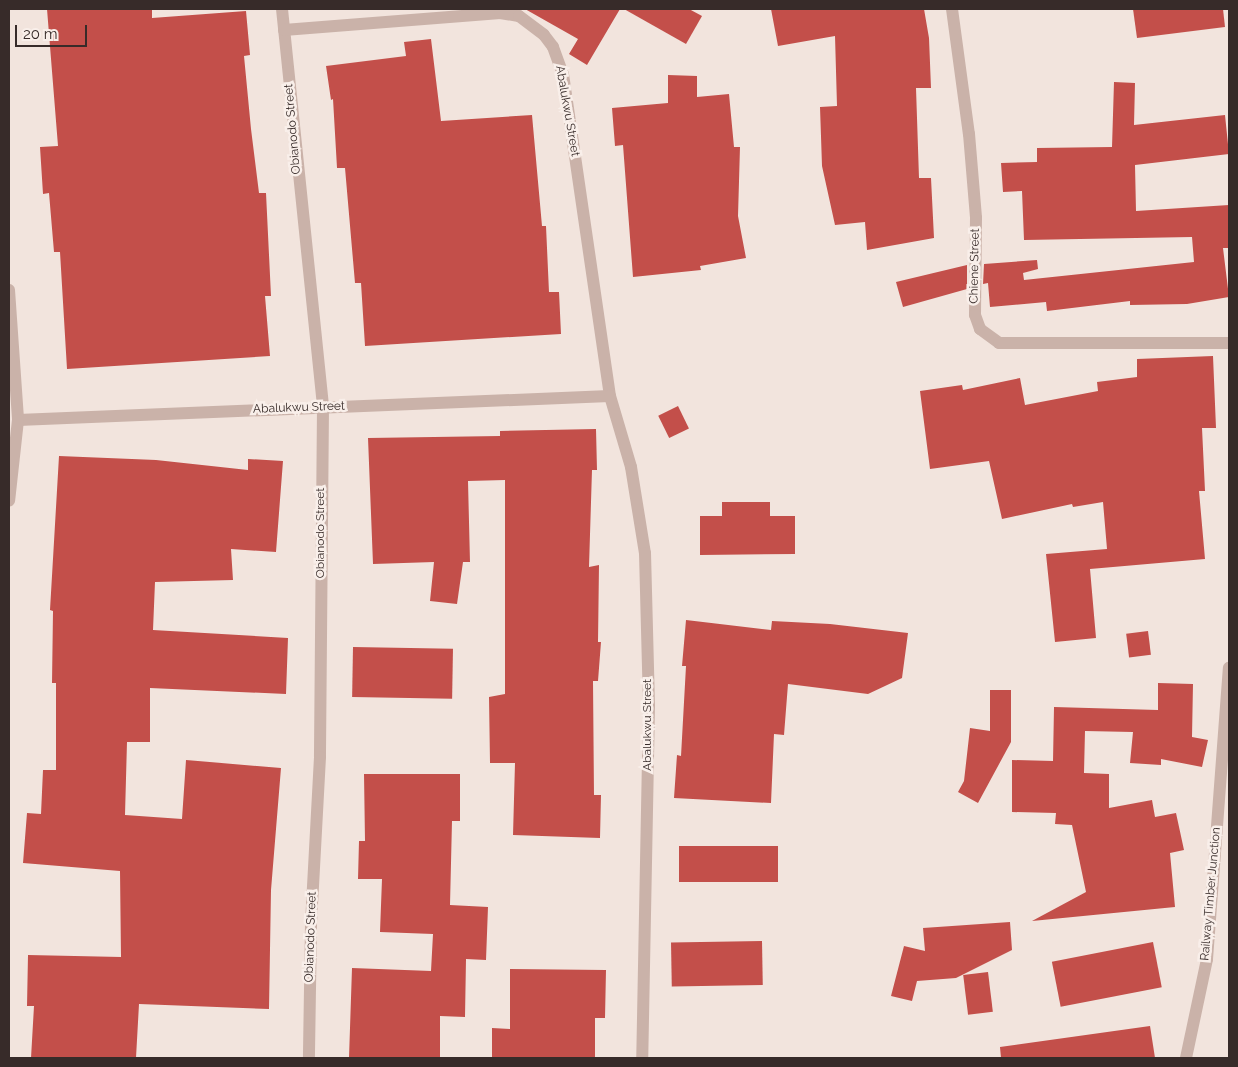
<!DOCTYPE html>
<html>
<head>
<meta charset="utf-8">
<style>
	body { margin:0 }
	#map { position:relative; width:1238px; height:1067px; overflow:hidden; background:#f2e4dd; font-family:Raleway,sans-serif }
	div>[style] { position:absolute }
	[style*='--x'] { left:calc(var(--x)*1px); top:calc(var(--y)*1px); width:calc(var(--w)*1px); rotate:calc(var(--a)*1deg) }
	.building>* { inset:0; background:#c34f4a; transform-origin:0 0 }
	.minor>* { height:12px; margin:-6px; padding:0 6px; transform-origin:6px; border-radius:6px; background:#cab2a9 }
	.tertiary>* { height:12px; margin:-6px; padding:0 6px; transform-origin:6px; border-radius:6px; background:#cab2a9 }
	span { translate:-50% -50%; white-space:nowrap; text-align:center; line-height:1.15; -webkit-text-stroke:5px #f9efea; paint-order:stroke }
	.street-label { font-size:12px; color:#372b29 }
	.frame { position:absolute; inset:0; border:10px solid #372b29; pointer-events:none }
	.scale { position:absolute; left:15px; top:25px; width:72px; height:22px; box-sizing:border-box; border:2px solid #372b29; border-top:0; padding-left:6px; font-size:15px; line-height:18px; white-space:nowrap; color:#372b29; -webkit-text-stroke:4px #f9efea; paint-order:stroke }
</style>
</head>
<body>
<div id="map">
	<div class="building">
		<div style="clip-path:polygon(47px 9px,152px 9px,152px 18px,246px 11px,250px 55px,244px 56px,251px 129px,259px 193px,266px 193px,271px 296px,265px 296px,270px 356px,67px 369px,60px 252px,54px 252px,49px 193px,43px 194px,40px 147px,58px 146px)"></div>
		<div style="clip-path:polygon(525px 9px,620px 9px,587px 65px,569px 54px,578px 39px)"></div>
		<div style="clip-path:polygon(624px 9px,689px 9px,702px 16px,686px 44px)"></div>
		<div style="clip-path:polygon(771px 9px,924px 9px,929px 38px,931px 88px,916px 88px,919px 178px,931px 178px,934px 238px,867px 250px,865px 222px,835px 225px,822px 166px,820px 107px,837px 106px,835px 36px,778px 46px)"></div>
		<div style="clip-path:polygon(1133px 9px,1223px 9px,1225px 27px,1137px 38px)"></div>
		<div style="clip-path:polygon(431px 39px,441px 121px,532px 115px,542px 226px,546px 226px,549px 292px,559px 292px,561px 334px,365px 346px,361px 283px,355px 283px,345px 168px,337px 168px,333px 99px,331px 100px,326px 66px,406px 56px,404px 42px)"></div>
		<div style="clip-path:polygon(668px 75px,697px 76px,697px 97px,729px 94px,734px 147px,740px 147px,738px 216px,746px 258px,700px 266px,701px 270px,633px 277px,623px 145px,615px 146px,612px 108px,668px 103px)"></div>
		<div style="clip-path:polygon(1114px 82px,1135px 83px,1134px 125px,1225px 115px,1229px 154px,1135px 165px,1136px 211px,1229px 205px,1229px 248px,1223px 248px,1229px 297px,1187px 304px,1130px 305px,1130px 301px,1047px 311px,1046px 302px,990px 307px,988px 283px,983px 284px,984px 264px,1037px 260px,1038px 269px,1023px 273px,1024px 280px,1194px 262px,1192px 237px,1024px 240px,1022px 191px,1003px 192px,1001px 163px,1037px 162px,1037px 148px,1112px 147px)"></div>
		<div style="clip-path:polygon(967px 265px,967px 289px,903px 307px,896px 282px)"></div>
		<div style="clip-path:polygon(1213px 356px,1216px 428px,1202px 428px,1205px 491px,1199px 491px,1205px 559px,1090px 569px,1096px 638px,1055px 642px,1046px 554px,1107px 549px,1103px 502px,1073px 507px,1072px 504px,1002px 519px,989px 461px,930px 469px,920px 391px,962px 385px,963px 390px,1020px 378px,1025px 405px,1098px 391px,1097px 382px,1137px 377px,1137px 359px)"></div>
		<div style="left:678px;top:406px;width:25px;height:22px;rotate:64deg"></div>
		<div style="clip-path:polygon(596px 429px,597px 470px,592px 470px,589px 567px,599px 565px,598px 642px,601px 642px,598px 681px,593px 681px,594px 795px,601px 795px,600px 838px,513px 835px,515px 763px,490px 763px,489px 697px,505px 694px,505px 480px,468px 481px,470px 562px,463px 562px,457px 604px,430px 601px,434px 562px,373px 564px,368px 438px,500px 436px,500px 431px)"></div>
		<div style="clip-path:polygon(59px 456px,156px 460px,248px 470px,248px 459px,283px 461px,276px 552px,231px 549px,233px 580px,155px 582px,153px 630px,288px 638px,286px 694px,150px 688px,150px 742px,127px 742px,125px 815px,182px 819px,186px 760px,281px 768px,271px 890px,269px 1009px,139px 1004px,136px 1058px,31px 1058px,34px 1006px,27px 1006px,28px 955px,121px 957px,120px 871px,23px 863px,27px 813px,41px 814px,43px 770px,56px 770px,56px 683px,52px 683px,53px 611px,50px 610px)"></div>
		<div style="clip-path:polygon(722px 502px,770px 502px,770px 516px,795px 516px,795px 554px,700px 555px,700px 516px,722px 516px)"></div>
		<div style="clip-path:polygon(686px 620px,771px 630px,772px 621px,830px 624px,908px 633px,902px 678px,868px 694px,788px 684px,784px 735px,774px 734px,771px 803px,674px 798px,677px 755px,681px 756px,686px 666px,682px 666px)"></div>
		<div style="left:1148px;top:631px;width:24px;height:22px;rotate:83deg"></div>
		<div style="left:353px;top:647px;width:100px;height:50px;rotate:1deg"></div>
		<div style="clip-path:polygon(1158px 683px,1193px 684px,1192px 737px,1208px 740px,1202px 767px,1161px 759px,1161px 765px,1130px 763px,1133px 732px,1085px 731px,1084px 773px,1109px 774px,1109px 808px,1152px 800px,1155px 817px,1176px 813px,1184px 850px,1170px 853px,1175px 907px,1032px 921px,1086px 892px,1072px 825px,1055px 824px,1056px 813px,1012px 812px,1012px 760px,1053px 761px,1054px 707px,1158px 710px)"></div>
		<div style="clip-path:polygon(990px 690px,1011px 690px,1011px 742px,978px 803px,958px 792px,964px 781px,970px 728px,990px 731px)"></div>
		<div style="clip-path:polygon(364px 774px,460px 774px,460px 821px,452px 821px,450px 905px,488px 907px,486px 960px,466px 959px,465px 1017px,440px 1016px,440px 1058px,349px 1058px,352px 968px,431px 971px,433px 934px,380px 932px,382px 879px,358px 879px,359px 841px,365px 841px)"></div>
		<div style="left:679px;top:846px;width:99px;height:36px"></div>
		<div style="clip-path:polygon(1010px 922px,1012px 950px,956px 978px,917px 981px,912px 1001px,891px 996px,904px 946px,925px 951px,923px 928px)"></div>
		<div style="left:762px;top:941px;width:44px;height:91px;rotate:89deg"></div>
		<div style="left:1153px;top:942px;width:46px;height:103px;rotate:79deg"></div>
		<div style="clip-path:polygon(510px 969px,606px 970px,605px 1018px,595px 1018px,595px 1058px,492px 1058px,492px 1028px,510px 1029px)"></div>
		<div style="left:988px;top:972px;width:40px;height:25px;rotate:83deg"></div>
		<div style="clip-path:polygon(1150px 1026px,1155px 1058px,1001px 1058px,1000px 1047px)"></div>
	</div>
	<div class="minor">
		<div style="--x:282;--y:9;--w:400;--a:84.1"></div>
		<div style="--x:323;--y:407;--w:350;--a:90.5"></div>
		<div style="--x:320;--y:757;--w:168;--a:93.1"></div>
		<div style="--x:311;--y:925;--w:133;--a:90.9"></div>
		<div style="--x:952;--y:9;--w:126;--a:82.3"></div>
		<div style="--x:969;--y:134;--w:84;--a:85.2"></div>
		<div style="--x:976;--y:218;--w:97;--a:90.6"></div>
		<div style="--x:975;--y:315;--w:15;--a:70"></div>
		<div style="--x:980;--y:329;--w:24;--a:36"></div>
		<div style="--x:999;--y:343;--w:230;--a:0"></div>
		<div style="--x:284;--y:30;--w:217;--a:-4.5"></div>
		<div style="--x:500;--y:13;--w:19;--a:9"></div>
		<div style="--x:519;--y:16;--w:31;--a:37"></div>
		<div style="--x:544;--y:35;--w:15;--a:53"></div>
		<div style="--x:553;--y:47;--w:29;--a:70"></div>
		<div style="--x:563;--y:74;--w:325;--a:81.7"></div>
		<div style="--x:18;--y:420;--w:592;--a:-2.32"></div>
		<div style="--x:610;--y:396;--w:74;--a:73.5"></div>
		<div style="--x:631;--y:467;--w:87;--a:80.8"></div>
		<div style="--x:645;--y:553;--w:153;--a:88.5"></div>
		<div style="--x:649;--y:706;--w:352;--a:91.1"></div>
		<div style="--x:1186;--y:1058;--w:101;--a:-78"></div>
		<div style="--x:1207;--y:959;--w:292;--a:-85.7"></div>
	</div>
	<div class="tertiary">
		<div style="--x:9;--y:290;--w:130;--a:86"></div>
		<div style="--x:18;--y:420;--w:81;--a:96.3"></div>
	</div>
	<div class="street-label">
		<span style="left:567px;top:111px;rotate:80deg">Abalukwu Street</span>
		<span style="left:293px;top:129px;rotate:-95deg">Obianodo Street</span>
		<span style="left:975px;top:266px;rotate:-89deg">Chiene Street</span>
		<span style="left:299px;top:408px;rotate:-2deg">Abalukwu Street</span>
		<span style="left:321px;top:533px;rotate:-90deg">Obianodo Street</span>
		<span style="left:648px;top:725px;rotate:-90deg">Abalukwu Street</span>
		<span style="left:1211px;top:894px;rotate:-85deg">Railway Timber Junction</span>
		<span style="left:311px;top:937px;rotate:-88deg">Obianodo Street</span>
	</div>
	<div class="frame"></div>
	<div class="scale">20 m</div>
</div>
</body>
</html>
